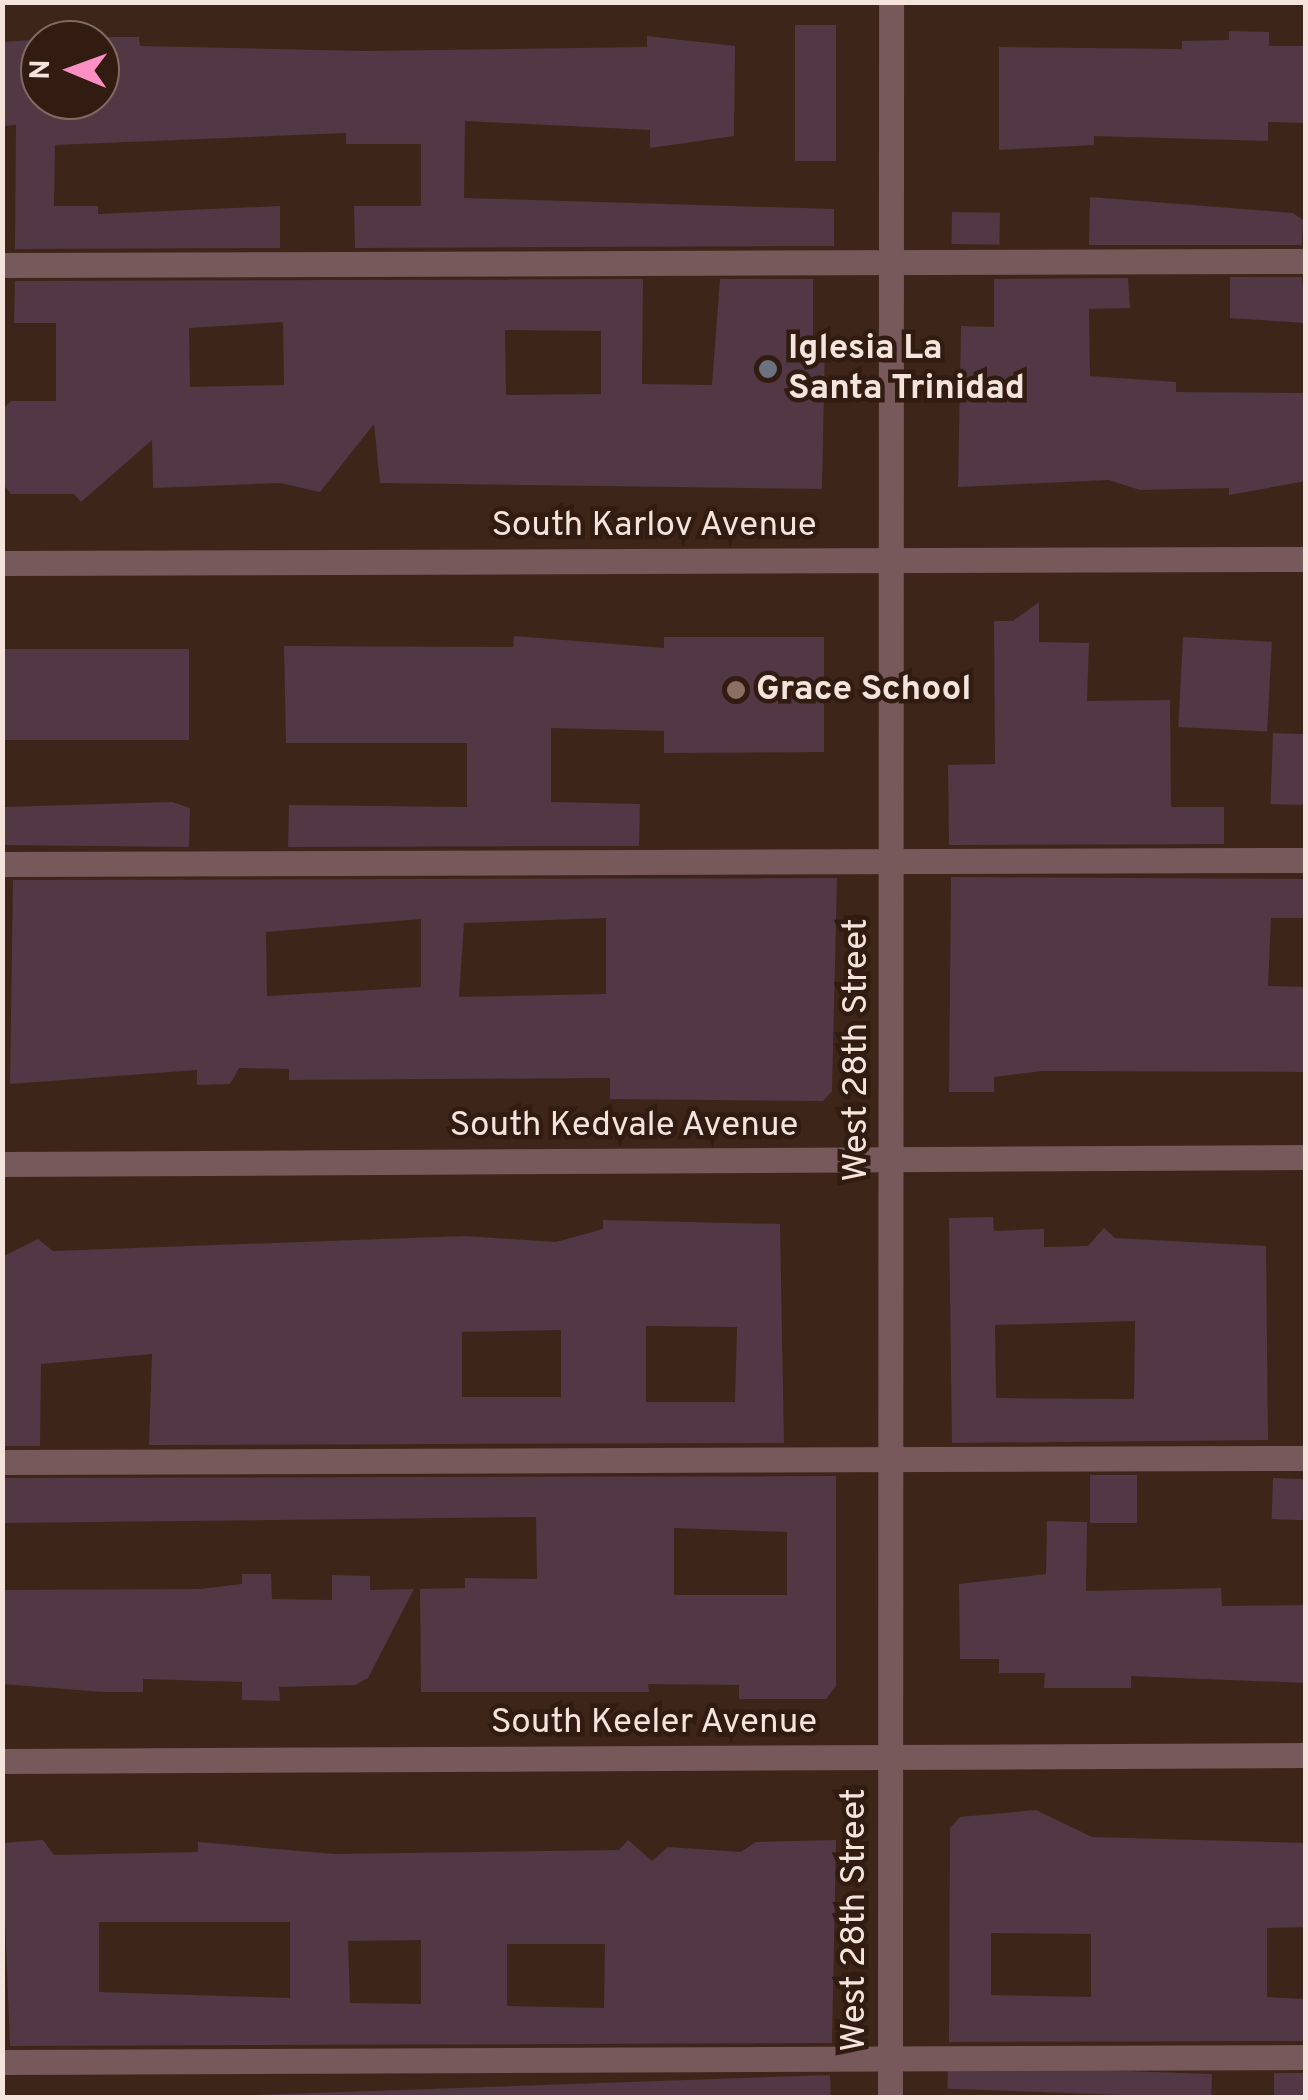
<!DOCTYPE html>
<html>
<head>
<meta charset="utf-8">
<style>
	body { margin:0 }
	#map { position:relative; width:1308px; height:2100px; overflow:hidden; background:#3d2519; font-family:Overpass,sans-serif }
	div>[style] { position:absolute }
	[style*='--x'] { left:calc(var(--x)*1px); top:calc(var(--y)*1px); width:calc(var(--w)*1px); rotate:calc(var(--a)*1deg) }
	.building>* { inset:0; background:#513844; transform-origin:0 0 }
	.minor>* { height:25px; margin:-12.5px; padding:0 12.5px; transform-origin:12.5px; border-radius:12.5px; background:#77585b }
	.dots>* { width:28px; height:28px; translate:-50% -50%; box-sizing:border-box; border:5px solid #321b10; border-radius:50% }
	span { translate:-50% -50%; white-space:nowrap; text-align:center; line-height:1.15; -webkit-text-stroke:9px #321b10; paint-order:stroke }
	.poi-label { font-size:35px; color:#f4e4dc; font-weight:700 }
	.left { translate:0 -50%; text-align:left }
	.street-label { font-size:35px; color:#f4e4dc }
	.frame { position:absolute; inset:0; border:5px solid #f4e4dc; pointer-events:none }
	.north { position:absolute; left:20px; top:20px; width:100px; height:100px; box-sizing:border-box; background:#321b10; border:2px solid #806b62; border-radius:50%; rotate:271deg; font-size:28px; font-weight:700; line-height:40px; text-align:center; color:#f4e4dc }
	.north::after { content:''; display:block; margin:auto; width:35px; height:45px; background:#fc8fc3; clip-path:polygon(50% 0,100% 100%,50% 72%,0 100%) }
</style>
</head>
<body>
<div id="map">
	<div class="building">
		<div style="left:795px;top:25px;width:41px;height:136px"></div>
		<div style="clip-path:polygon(1229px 31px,1269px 32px,1269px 46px,1306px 46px,1306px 123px,1268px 122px,1268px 141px,1094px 136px,1094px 145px,999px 150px,999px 47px,1182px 49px,1182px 41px,1229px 40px)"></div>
		<div style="clip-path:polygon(647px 36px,735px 46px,734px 136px,650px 148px,650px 130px,465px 121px,464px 198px,834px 209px,834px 246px,355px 248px,354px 206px,421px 206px,421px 144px,346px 144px,346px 133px,55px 145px,54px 206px,98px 206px,98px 214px,280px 206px,280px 248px,15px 249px,16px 125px,2px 126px,2px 42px,32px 40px,40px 49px,40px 100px,104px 100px,103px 37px,139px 37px,140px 46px,364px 51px,647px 47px)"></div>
		<div style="clip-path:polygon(1090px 197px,1293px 213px,1303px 220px,1302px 245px,1089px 245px)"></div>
		<div style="left:952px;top:212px;width:48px;height:32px;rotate:1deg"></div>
		<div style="clip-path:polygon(1230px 277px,1302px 277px,1306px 323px,1230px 318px)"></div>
		<div style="clip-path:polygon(1128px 278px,1130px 308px,1089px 309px,1090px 376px,1176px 382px,1176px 392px,1306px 393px,1306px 481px,1229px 495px,1229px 488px,1140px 490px,1109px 480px,958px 487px,961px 326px,994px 327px,994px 279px)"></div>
		<div style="clip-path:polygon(evenodd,643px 279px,642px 384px,712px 385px,720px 279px,813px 279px,813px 341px,825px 341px,822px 489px,380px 483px,374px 424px,320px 492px,280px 483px,153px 488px,152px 440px,81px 502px,74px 494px,11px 494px,2px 483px,2px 410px,11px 401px,56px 401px,56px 323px,14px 323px,15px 281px,643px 279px,283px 322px,284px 385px,190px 387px,189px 328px,283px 322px,643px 279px,505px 330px,601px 331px,601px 394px,506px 395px,505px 330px)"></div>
		<div style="clip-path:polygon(1039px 602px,1039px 642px,1089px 643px,1087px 701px,1170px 700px,1171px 807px,1224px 807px,1224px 844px,949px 845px,948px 765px,995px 764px,994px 621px,1013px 621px)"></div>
		<div style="clip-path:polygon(514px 636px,664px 648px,664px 637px,824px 637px,824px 752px,664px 753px,664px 731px,551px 728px,551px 802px,640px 804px,639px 846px,288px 847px,289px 805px,467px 807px,467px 743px,286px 743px,284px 646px,513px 647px)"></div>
		<div style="left:1183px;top:637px;width:89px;height:90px;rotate:3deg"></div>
		<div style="left:189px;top:649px;width:91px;height:187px;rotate:90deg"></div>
		<div style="left:1273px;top:733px;width:33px;height:71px;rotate:2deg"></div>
		<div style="clip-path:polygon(172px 802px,190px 808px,189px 847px,2px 845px,2px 807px)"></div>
		<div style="clip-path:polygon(951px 877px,1306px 879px,1306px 918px,1271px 918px,1268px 986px,1306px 987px,1306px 1072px,1043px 1071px,994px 1077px,994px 1092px,949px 1092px)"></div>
		<div style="clip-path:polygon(evenodd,837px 878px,832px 1091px,823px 1101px,610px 1099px,610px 1078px,289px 1080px,289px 1069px,239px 1068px,230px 1084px,197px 1085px,197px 1070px,10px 1084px,13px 880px,837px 878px,606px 918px,606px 994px,459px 997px,464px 923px,606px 918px,837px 878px,421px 919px,421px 987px,267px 996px,266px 932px,421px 919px)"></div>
		<div style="clip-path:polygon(evenodd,993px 1217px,994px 1231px,1044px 1229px,1044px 1247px,1088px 1246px,1104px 1228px,1115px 1238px,1266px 1246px,1268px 1440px,952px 1443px,949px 1218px,993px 1217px,1135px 1321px,1134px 1399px,996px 1398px,995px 1325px,1135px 1321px)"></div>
		<div style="clip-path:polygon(evenodd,603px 1220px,780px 1224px,784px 1443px,149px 1445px,152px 1354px,41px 1364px,40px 1446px,2px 1446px,2px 1257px,38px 1239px,53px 1251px,465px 1236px,556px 1242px,603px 1229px,603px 1220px,646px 1326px,737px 1327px,735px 1402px,646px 1402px,646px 1326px,603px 1220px,561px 1330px,561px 1397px,462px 1397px,462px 1332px,561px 1330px)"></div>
		<div style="left:1090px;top:1475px;width:47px;height:48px"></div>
		<div style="clip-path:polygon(evenodd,836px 1476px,836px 1686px,826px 1699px,739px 1699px,739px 1685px,648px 1684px,649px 1692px,421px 1692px,420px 1589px,465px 1588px,465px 1578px,537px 1579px,536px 1517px,2px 1523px,2px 1478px,836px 1476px,674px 1528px,787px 1532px,787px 1595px,674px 1595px,674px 1528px)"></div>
		<div style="left:1273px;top:1478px;width:33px;height:41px;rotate:2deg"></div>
		<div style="clip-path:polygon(1047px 1521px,1087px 1522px,1086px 1591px,1221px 1588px,1222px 1606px,1306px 1605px,1306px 1683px,1131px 1676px,1131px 1688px,1044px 1688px,1045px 1673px,999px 1673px,999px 1659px,960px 1659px,959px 1584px,1046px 1574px)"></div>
		<div style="clip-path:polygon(242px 1574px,271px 1574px,272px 1599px,332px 1600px,332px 1575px,370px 1576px,370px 1590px,414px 1589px,368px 1678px,355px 1685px,279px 1687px,280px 1701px,242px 1700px,242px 1682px,143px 1679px,143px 1692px,103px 1692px,2px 1684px,2px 1590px,200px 1589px,242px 1584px)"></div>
		<div style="clip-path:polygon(evenodd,1036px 1810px,1092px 1837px,1306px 1843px,1306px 1927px,1267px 1928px,1267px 1997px,1306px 1999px,1306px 2041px,949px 2042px,950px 1828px,960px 1817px,1036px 1810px,991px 1933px,1091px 1934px,1091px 1997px,991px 1995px,991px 1933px)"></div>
		<div style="clip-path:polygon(evenodd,43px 1840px,54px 1855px,198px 1852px,198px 1842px,334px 1854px,619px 1850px,628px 1840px,652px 1861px,668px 1847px,741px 1852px,756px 1842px,836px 1840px,832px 2043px,10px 2046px,2px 1843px,43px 1840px,99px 1922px,290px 1922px,290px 1998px,99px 1992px,99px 1922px,43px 1840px,421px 1940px,421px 2004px,350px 2003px,348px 1941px,421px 1940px,43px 1840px,507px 1944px,605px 1944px,604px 2008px,507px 2006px,507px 1944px)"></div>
		<div style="left:1274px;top:2073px;width:32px;height:25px"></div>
		<div style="left:1212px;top:2074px;width:24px;height:264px;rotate:92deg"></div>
		<div style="left:830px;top:2075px;width:23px;height:820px;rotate:88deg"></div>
	</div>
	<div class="minor">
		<div style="--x:2;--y:265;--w:1304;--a:-0.18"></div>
		<div style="--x:2;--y:563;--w:1304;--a:-0.18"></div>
		<div style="--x:2;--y:864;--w:1304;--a:-0.18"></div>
		<div style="--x:2;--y:1164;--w:1304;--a:-0.31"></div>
		<div style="--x:2;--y:1462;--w:1304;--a:-0.18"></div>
		<div style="--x:2;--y:1761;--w:1304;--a:-0.26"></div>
		<div style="--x:2;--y:2062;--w:1304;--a:-0.22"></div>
		<div style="--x:890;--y:2098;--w:2096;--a:-89.97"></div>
	</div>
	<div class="dots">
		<div style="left:768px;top:369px;background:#6b7280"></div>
		<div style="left:736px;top:690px;background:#8d6e63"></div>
	</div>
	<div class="poi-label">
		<span class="left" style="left:788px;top:369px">Iglesia La<br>Santa Trinidad</span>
		<span class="left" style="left:756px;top:690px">Grace School</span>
	</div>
	<div class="street-label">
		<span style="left:654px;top:526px">South Karlov Avenue</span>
		<span style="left:857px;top:1050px;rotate:-90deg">West 28th Street</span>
		<span style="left:624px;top:1126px">South Kedvale Avenue</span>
		<span style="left:654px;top:1723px">South Keeler Avenue</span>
		<span style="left:855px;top:1920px;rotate:-90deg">West 28th Street</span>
	</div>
	<div class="frame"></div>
	<div class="north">N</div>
</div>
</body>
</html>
